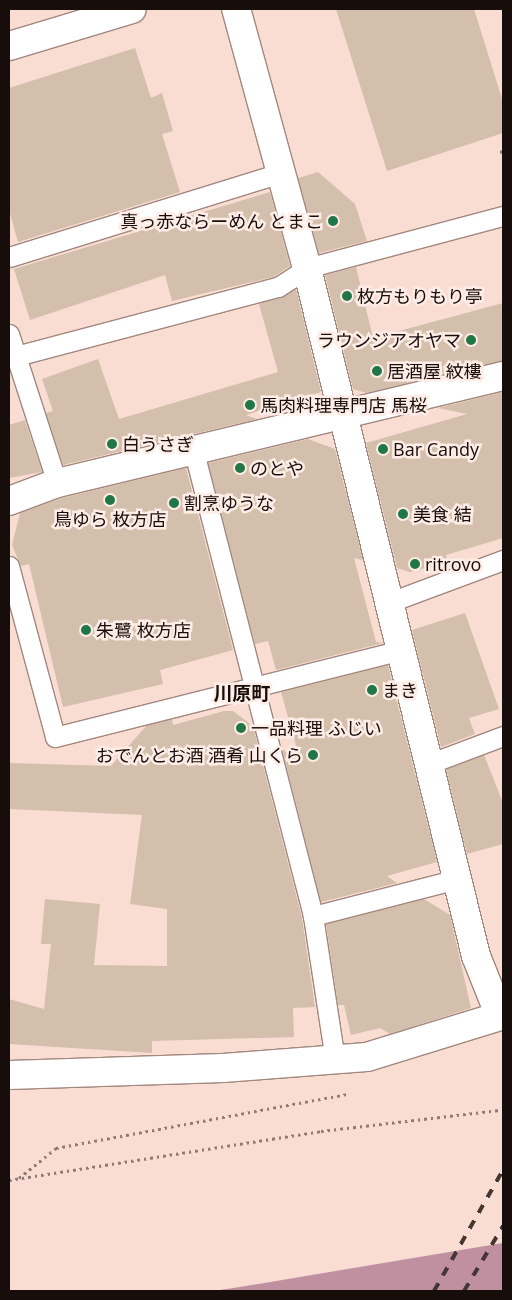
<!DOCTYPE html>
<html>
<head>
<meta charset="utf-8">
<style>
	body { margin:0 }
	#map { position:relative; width:512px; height:1300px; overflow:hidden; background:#f9dcd2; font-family:"Open Sans","Noto Sans JP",sans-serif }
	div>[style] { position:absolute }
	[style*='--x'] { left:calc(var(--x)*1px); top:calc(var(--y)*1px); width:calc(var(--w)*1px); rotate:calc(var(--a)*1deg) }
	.water>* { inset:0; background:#c08fa0 }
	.building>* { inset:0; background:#d3bfac }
	.path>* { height:3px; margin-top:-1.5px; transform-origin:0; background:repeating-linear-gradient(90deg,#8f7b75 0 2.5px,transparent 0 6.5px) }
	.roads { filter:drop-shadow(1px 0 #a2877e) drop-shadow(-1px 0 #a2877e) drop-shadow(0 1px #a2877e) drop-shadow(0 -1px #a2877e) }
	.service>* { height:19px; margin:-9.5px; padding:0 9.5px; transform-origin:9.5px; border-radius:9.5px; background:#fff }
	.minor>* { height:28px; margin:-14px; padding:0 14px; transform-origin:14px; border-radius:14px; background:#fff }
	.tertiary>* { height:28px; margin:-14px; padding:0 14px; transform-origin:14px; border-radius:14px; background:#fff }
	.rail>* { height:4px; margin-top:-2px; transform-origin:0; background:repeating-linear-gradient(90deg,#443632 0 9px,transparent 0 18px) }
	.dots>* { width:14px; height:14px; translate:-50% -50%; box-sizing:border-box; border:2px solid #feece6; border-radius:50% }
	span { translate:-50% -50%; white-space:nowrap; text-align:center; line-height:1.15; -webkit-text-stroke:5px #feece6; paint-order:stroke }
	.poi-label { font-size:18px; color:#170d0a }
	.right { translate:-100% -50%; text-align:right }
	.left { translate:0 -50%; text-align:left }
	.neighbourhood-label { font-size:19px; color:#170d0a; font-weight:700 }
	.frame { position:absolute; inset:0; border:10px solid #170d0a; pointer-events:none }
</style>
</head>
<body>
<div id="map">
	<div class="water">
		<div style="clip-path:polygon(503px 1243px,503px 1291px,213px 1291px,240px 1287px)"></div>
	</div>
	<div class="building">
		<div style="clip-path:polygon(336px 9px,474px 9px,503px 102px,503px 133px,387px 171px)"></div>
		<div style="clip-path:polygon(135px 48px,151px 98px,162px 93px,173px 131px,162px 134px,180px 192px,18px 242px,9px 210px,9px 88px)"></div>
		<div style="clip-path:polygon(318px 172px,355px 204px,367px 241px,319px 253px,298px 178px)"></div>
		<div style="clip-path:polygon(270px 192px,290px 266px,273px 277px,172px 301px,165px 275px,30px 320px,14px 269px)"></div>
		<div style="clip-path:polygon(356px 267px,373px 338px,503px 303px,503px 361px,367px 393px,353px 389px,325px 275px)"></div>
		<div style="clip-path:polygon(296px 289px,321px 392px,246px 415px,257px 419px,63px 465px,46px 413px,53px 411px,42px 379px,98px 359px,119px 419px,278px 372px,259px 304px)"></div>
		<div style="clip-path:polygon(503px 392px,503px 538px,446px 555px,448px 562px,410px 572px,397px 568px,366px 443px,467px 414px,438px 408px)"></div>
		<div style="clip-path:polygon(25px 420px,42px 472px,9px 478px,9px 425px)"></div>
		<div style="clip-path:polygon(308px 439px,335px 449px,363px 560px,354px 558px,376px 642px,383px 643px,276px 670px,268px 641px,255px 644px,208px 463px)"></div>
		<div style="clip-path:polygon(186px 468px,233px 650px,160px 670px,163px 684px,63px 707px,29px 564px,21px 566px,12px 545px,20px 513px,62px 498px)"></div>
		<div style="clip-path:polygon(465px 613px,499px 709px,469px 718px,475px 734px,441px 747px,412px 630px)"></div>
		<div style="clip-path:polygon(388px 665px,437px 862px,387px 876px,397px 883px,321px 902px,282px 749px,301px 763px,281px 692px)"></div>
		<div style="clip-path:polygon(224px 711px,233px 711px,253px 726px,302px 918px,315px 1007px,293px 1008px,294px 1037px,152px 1041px,152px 1053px,9px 1044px,9px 999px,44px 1009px,51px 944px,41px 944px,45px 899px,100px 904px,94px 965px,167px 966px,167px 909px,130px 904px,142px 815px,9px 809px,9px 763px,111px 766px,147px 725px,172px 719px,173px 725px)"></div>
		<div style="clip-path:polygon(484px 755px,503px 803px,503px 844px,467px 854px,446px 769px)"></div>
		<div style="clip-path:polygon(424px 899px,450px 915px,471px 1008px,390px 1034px,380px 1028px,351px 1035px,344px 1005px,338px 1005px,326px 924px)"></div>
	</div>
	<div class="path">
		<div style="--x:500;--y:152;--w:3;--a:-18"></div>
		<div style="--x:19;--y:1178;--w:48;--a:-39"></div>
		<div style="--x:56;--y:1148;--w:297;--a:-10.5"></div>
		<div style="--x:9;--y:1180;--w:316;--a:-8.9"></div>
		<div style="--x:321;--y:1131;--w:180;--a:-6.7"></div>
	</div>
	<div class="roads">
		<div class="service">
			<div style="--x:9;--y:257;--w:285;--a:-17.2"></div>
			<div style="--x:9;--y:334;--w:23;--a:72"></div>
			<div style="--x:194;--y:452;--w:479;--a:75.6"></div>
			<div style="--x:57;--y:483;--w:133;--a:-107.9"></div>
			<div style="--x:16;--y:356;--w:271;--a:-14.8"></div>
			<div style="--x:278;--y:287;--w:35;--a:-33"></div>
			<div style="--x:307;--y:268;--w:203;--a:-14.9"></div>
			<div style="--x:9;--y:566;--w:177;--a:74.9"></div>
			<div style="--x:55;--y:737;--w:357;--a:-14.1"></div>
			<div style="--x:390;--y:602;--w:121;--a:-20.4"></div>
			<div style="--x:431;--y:763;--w:77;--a:-20.6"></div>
			<div style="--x:335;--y:1060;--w:146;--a:-98.7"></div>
			<div style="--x:313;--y:916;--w:149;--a:-14.4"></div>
		</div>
		<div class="minor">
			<div style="--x:9;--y:46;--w:128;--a:-16.7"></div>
			<div style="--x:9;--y:501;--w:51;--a:-20.6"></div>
			<div style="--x:57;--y:483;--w:459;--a:-13.5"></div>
			<div style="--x:9;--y:1075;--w:214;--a:-1.9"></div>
			<div style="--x:223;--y:1068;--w:144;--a:-4.4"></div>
			<div style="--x:367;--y:1057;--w:139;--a:-17.1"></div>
			<div style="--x:500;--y:1016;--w:65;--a:-111.8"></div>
			<div style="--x:476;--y:956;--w:708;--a:-103.8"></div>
			<div style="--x:307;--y:268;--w:269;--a:-105.3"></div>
		</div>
		<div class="tertiary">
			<div style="--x:500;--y:1016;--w:4;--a:-34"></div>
		</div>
	</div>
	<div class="rail">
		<div style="--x:434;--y:1291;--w:139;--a:-60.3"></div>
		<div style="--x:464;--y:1291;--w:76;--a:-59"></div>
	</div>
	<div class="dots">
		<div style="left:333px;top:221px;background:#217648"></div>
		<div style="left:347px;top:296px;background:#217648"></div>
		<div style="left:471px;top:340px;background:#217648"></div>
		<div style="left:377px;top:371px;background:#217648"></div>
		<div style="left:250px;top:405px;background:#217648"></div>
		<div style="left:112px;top:444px;background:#217648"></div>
		<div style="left:383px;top:449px;background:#217648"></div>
		<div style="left:240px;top:468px;background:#217648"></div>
		<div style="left:110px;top:500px;background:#217648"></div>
		<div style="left:174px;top:503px;background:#217648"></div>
		<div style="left:403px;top:514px;background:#217648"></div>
		<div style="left:415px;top:564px;background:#217648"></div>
		<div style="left:86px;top:630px;background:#217648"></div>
		<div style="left:372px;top:690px;background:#217648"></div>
		<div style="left:241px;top:728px;background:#217648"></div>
		<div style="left:313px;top:755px;background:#217648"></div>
	</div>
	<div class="poi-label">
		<span class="right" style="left:323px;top:221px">真っ赤ならーめん とまこ</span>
		<span class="left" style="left:357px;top:296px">枚方もりもり亭</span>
		<span class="right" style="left:461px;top:340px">ラウンジアオヤマ</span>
		<span class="left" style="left:387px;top:371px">居酒屋 紋樓</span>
		<span class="left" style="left:260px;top:405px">馬肉料理専門店 馬桜</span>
		<span class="left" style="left:122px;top:444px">白うさぎ</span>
		<span class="left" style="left:393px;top:449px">Bar Candy</span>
		<span class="left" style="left:250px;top:468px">のとや</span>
		<span class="left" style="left:184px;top:503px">割烹ゆうな</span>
		<span class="left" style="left:413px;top:514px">美食 結</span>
		<span style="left:110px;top:519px">鳥ゆら 枚方店</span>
		<span class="left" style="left:425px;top:564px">ritrovo</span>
		<span class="left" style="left:96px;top:630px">朱鷺 枚方店</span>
		<span class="left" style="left:382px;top:690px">まき</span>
		<span class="left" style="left:251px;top:728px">一品料理 ふじい</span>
		<span class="right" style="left:303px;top:755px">おでんとお酒 酒肴 山くら</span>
	</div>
	<div class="neighbourhood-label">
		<span style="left:242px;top:694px">川原町</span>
	</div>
	<div class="frame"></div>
</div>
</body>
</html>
